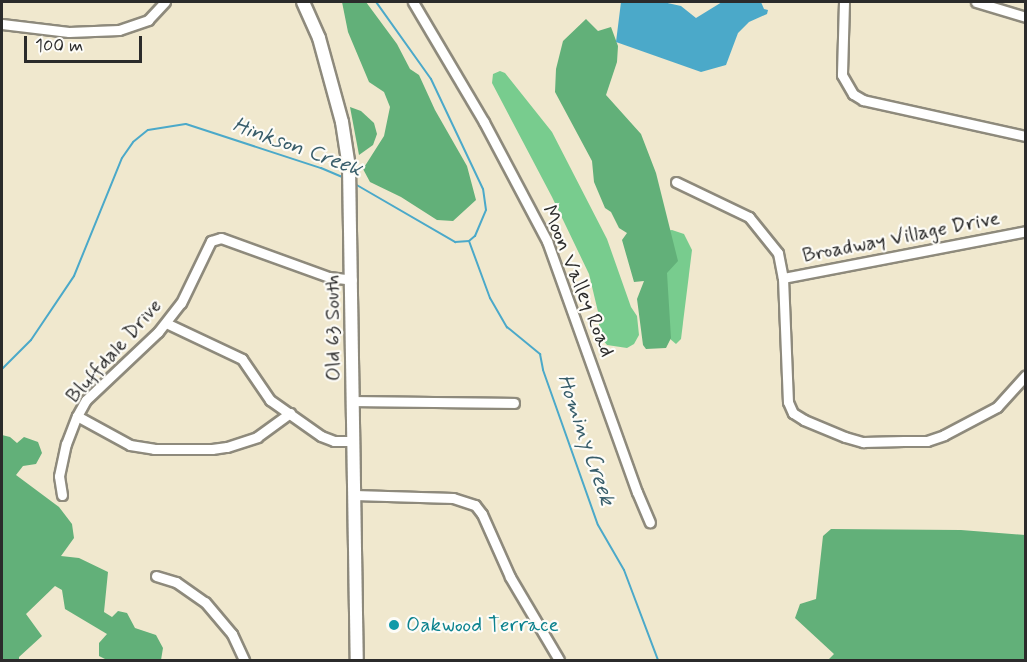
<!DOCTYPE html>
<html>
<head>
<meta charset="utf-8">
<style>
	body { margin:0 }
	#map { position:relative; width:1027px; height:662px; overflow:hidden; background:#f0e8ce; font-family:Mynerve,sans-serif }
	div>[style] { position:absolute }
	[style*='--x'] { left:calc(var(--x)*1px); top:calc(var(--y)*1px); width:calc(var(--w)*1px); rotate:calc(var(--a)*1deg) }
	.green>* { inset:0; background:#78cc8e }
	.forest>* { inset:0; background:#62b079 }
	.water>* { inset:0; background:#4ba9c9 }
	.stream>* { height:2px; margin:-1px; padding:0 1px; transform-origin:1px; border-radius:1px; background:#4ba9c9 }
	.roads { filter:drop-shadow(2px 0 #8e8a7c) drop-shadow(-2px 0 #8e8a7c) drop-shadow(0 2px #8e8a7c) drop-shadow(0 -2px #8e8a7c) }
	.minor>* { height:9px; margin:-4.5px; padding:0 4.5px; transform-origin:4.5px; border-radius:4.5px; background:#fff }
	.major>* { height:12px; margin:-6px; padding:0 6px; transform-origin:6px; border-radius:6px; background:#fff }
	.dots>* { width:16px; height:16px; translate:-50% -50%; box-sizing:border-box; border:3px solid #fdfcf7; border-radius:50% }
	span { translate:-50% -50%; white-space:nowrap; text-align:center; line-height:1.15; -webkit-text-stroke:4.5px #fdfcf7; paint-order:stroke }
	.street-label { font-size:21px; color:#2b2b2b }
	.culture-label { font-size:21px; color:#0d838f }
	.left { translate:0 -50%; text-align:left }
	.water-label { font-size:22px; color:#385d6a; font-style:italic }
	.frame { position:absolute; inset:0; border:3px solid #2b2b2b; pointer-events:none }
	.scale { position:absolute; left:24px; top:36px; width:118px; height:27px; box-sizing:border-box; border:3px solid #2b2b2b; border-top:0; padding-left:8px; font-size:18px; line-height:21px; white-space:nowrap; color:#2b2b2b; -webkit-text-stroke:4px #fdfcf7; paint-order:stroke }
</style>
</head>
<body>
<div id="map">
	<div class="green">
		<div style="clip-path:polygon(500px 71px,505px 73px,552px 132px,607px 239px,631px 307px,637px 316px,639px 335px,634px 344px,627px 348px,607px 345px,599px 335px,599px 316px,589px 274px,552px 197px,492px 83px,493px 74px)"></div>
		<div style="clip-path:polygon(672px 230px,684px 234px,692px 250px,681px 339px,676px 344px,669px 338px,665px 231px)"></div>
	</div>
	<div class="forest">
		<div style="clip-path:polygon(342px 2px,366px 2px,397px 44px,410px 69px,419px 75px,435px 110px,467px 166px,476px 200px,453px 221px,437px 220px,401px 197px,370px 182px,363px 169px,384px 136px,390px 107px,384px 92px,369px 82px,348px 32px)"></div>
		<div style="clip-path:polygon(586px 19px,598px 31px,611px 27px,618px 46px,617px 62px,606px 95px,641px 134px,656px 173px,678px 261px,667px 273px,671px 338px,666px 348px,646px 349px,643px 345px,637px 299px,644px 281px,634px 282px,622px 240px,627px 233px,619px 228px,611px 212px,605px 208px,594px 182px,592px 161px,555px 92px,556px 69px,563px 41px)"></div>
		<div style="clip-path:polygon(350px 107px,361px 111px,374px 123px,377px 134px,373px 145px,359px 155px)"></div>
		<div style="clip-path:polygon(2px 435px,10px 437px,17px 443px,24px 437px,38px 442px,42px 453px,36px 464px,23px 466px,16px 475px,59px 507px,72px 524px,74px 538px,61px 556px,79px 558px,108px 572px,104px 612px,112px 617px,118px 611px,127px 613px,135px 628px,156px 635px,163px 648px,161px 660px,107px 660px,99px 656px,99px 643px,107px 634px,65px 609px,62px 590px,55px 586px,26px 614px,42px 636px,19px 657px,19px 660px,2px 660px)"></div>
		<div style="clip-path:polygon(831px 529px,961px 530px,1025px 535px,1024px 660px,828px 660px,834px 654px,795px 618px,800px 604px,816px 599px,823px 536px)"></div>
	</div>
	<div class="water">
		<div style="clip-path:polygon(621px 2px,663px 2px,681px 6px,696px 18px,722px 2px,761px 2px,764px 9px,768px 10px,767px 14px,749px 22px,738px 33px,726px 65px,701px 72px,616px 42px)"></div>
	</div>
	<div class="stream">
		<div style="--x:355;--y:184;--w:116;--a:30.1"></div>
		<div style="--x:455;--y:242;--w:14;--a:-4"></div>
		<div style="--x:469;--y:241;--w:8;--a:-40"></div>
		<div style="--x:475;--y:236;--w:28;--a:-67"></div>
		<div style="--x:486;--y:210;--w:21;--a:-98"></div>
		<div style="--x:483;--y:189;--w:122;--a:-115.3"></div>
		<div style="--x:431;--y:79;--w:95;--a:-125.5"></div>
		<div style="--x:469;--y:241;--w:61;--a:69.8"></div>
		<div style="--x:490;--y:298;--w:34;--a:60"></div>
		<div style="--x:507;--y:327;--w:43;--a:39.3"></div>
		<div style="--x:540;--y:354;--w:16;--a:79"></div>
		<div style="--x:543;--y:370;--w:164;--a:70.5"></div>
		<div style="--x:598;--y:525;--w:52;--a:60"></div>
		<div style="--x:624;--y:570;--w:96;--a:69.3"></div>
		<div style="--x:2;--y:369;--w:41;--a:-45"></div>
		<div style="--x:31;--y:340;--w:77;--a:-56.1"></div>
		<div style="--x:74;--y:276;--w:127;--a:-67.9"></div>
		<div style="--x:122;--y:158;--w:19;--a:-55"></div>
		<div style="--x:133;--y:142;--w:19;--a:-39"></div>
		<div style="--x:148;--y:130;--w:38;--a:-9"></div>
		<div style="--x:186;--y:124;--w:142;--a:18.1"></div>
		<div style="--x:321;--y:168;--w:25;--a:23"></div>
		<div style="--x:1025;--y:660;--w:1;--a:0"></div>
	</div>
	<div class="roads">
		<div class="minor">
			<div style="--x:413;--y:2;--w:139;--a:59.4"></div>
			<div style="--x:484;--y:122;--w:135;--a:62.1"></div>
			<div style="--x:547;--y:241;--w:267;--a:70.3"></div>
			<div style="--x:637;--y:492;--w:33;--a:67"></div>
			<div style="--x:844;--y:2;--w:73;--a:91.6"></div>
			<div style="--x:842;--y:75;--w:22;--a:60"></div>
			<div style="--x:853;--y:94;--w:12;--a:31"></div>
			<div style="--x:863;--y:100;--w:167;--a:12.5"></div>
			<div style="--x:976;--y:2;--w:52;--a:16.7"></div>
			<div style="--x:2;--y:24;--w:67;--a:6.8"></div>
			<div style="--x:69;--y:32;--w:50;--a:-2.3"></div>
			<div style="--x:119;--y:30;--w:31;--a:-19"></div>
			<div style="--x:148;--y:20;--w:25;--a:-47"></div>
			<div style="--x:676;--y:182;--w:81;--a:25.6"></div>
			<div style="--x:749;--y:217;--w:46;--a:51.1"></div>
			<div style="--x:778;--y:253;--w:25;--a:79"></div>
			<div style="--x:783;--y:278;--w:248;--a:-10.9"></div>
			<div style="--x:783;--y:278;--w:124;--a:87.7"></div>
			<div style="--x:788;--y:402;--w:12;--a:66"></div>
			<div style="--x:793;--y:413;--w:13;--a:32"></div>
			<div style="--x:804;--y:420;--w:44;--a:22.5"></div>
			<div style="--x:845;--y:437;--w:19;--a:16"></div>
			<div style="--x:863;--y:442;--w:41;--a:-1.4"></div>
			<div style="--x:904;--y:441;--w:23;--a:0"></div>
			<div style="--x:927;--y:441;--w:18;--a:-19"></div>
			<div style="--x:944;--y:435;--w:60;--a:-27.8"></div>
			<div style="--x:997;--y:407;--w:43;--a:-47.8"></div>
			<div style="--x:166;--y:323;--w:84;--a:25.3"></div>
			<div style="--x:242;--y:359;--w:50;--a:55.7"></div>
			<div style="--x:270;--y:400;--w:62;--a:35.2"></div>
			<div style="--x:321;--y:436;--w:14;--a:21"></div>
			<div style="--x:334;--y:441;--w:19;--a:0"></div>
			<div style="--x:354;--y:401;--w:160;--a:0.7"></div>
			<div style="--x:77;--y:416;--w:60;--a:28.7"></div>
			<div style="--x:130;--y:445;--w:24;--a:9"></div>
			<div style="--x:154;--y:449;--w:58;--a:0"></div>
			<div style="--x:212;--y:449;--w:15;--a:-8"></div>
			<div style="--x:227;--y:447;--w:32;--a:-18"></div>
			<div style="--x:257;--y:437;--w:41;--a:-36"></div>
			<div style="--x:62;--y:495;--w:19;--a:-99"></div>
			<div style="--x:59;--y:476;--w:33;--a:-78"></div>
			<div style="--x:66;--y:444;--w:30;--a:-69"></div>
			<div style="--x:77;--y:416;--w:18;--a:-61"></div>
			<div style="--x:86;--y:400;--w:99;--a:-43.4"></div>
			<div style="--x:158;--y:332;--w:37;--a:-52"></div>
			<div style="--x:181;--y:303;--w:69;--a:-64.2"></div>
			<div style="--x:211;--y:241;--w:10;--a:-17"></div>
			<div style="--x:221;--y:238;--w:115;--a:19.9"></div>
			<div style="--x:329;--y:277;--w:23;--a:7"></div>
			<div style="--x:354;--y:495;--w:99;--a:1.7"></div>
			<div style="--x:453;--y:498;--w:23;--a:18"></div>
			<div style="--x:475;--y:505;--w:11;--a:52"></div>
			<div style="--x:482;--y:514;--w:69;--a:66"></div>
			<div style="--x:510;--y:577;--w:96;--a:59.4"></div>
			<div style="--x:156;--y:576;--w:21;--a:17"></div>
			<div style="--x:176;--y:582;--w:35;--a:35"></div>
			<div style="--x:205;--y:602;--w:42;--a:49.8"></div>
			<div style="--x:232;--y:634;--w:29;--a:65"></div>
		</div>
		<div class="major">
			<div style="--x:303;--y:2;--w:39;--a:66"></div>
			<div style="--x:319;--y:38;--w:87;--a:74.7"></div>
			<div style="--x:342;--y:122;--w:46;--a:81.2"></div>
			<div style="--x:349;--y:167;--w:493;--a:89.1"></div>
		</div>
	</div>
	<div class="dots">
		<div style="left:394px;top:625px;background:#0f9aa8"></div>
	</div>
	<div class="street-label">
		<span style="left:901px;top:237px;rotate:-11deg">Broadway Village Drive</span>
		<span style="left:578px;top:281px;rotate:68deg">Moon Valley Road</span>
		<span style="left:333px;top:328px;rotate:-91deg">Old 63 South</span>
		<span style="left:114px;top:351px;rotate:-48deg">Bluffdale Drive</span>
	</div>
	<div class="culture-label">
		<span class="left" style="left:406px;top:625px">Oakwood Terrace</span>
	</div>
	<div class="water-label">
		<span style="left:297px;top:148px;rotate:20deg">Hinkson Creek</span>
		<span style="left:585px;top:440px;rotate:71deg">Hominy Creek</span>
	</div>
	<div class="frame"></div>
	<div class="scale">100 m</div>
</div>
</body>
</html>
